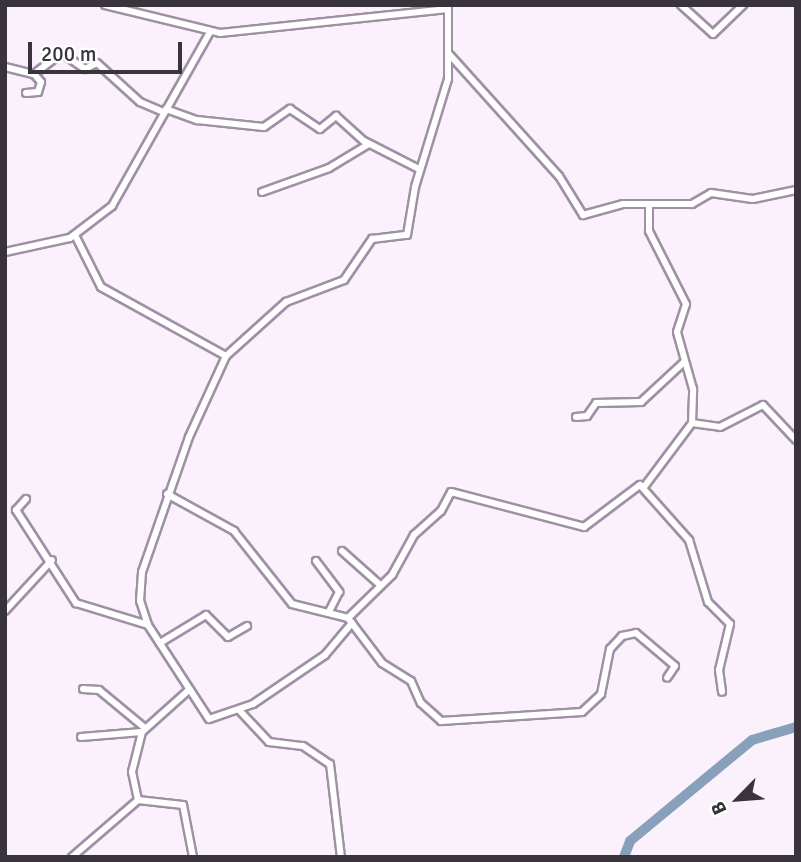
<!DOCTYPE html>
<html>
<head>
<meta charset="utf-8">
<style>
	body { margin:0 }
	#map { position:relative; width:801px; height:862px; overflow:hidden; background:#faf1fd; font-family:Signika,sans-serif }
	div>[style] { position:absolute }
	[style*='--x'] { left:calc(var(--x)*1px); top:calc(var(--y)*1px); width:calc(var(--w)*1px); rotate:calc(var(--a)*1deg) }
	.river>* { height:10px; margin:-5px; padding:0 5px; transform-origin:5px; border-radius:5px; background:#88a0ba }
	.roads { filter:drop-shadow(2px 0 #9f91a3) drop-shadow(-2px 0 #9f91a3) drop-shadow(0 2px #9f91a3) drop-shadow(0 -2px #9f91a3) }
	.minor>* { height:6px; margin:-3px; padding:0 3px; transform-origin:3px; border-radius:3px; background:#fff }
	span { translate:-50% -50%; white-space:nowrap; text-align:center; line-height:1.15; -webkit-text-stroke:6px #fff; paint-order:stroke }
	.frame { position:absolute; inset:0; border:7px solid #39333b; pointer-events:none }
	.north { position:absolute; left:703px; top:764px; width:70px; height:70px; -webkit-text-stroke:5px #fff; paint-order:stroke; rotate:245deg; font-size:19px; font-weight:700; line-height:28px; text-align:center; color:#39333b }
	.north::after { content:''; display:block; margin:auto; width:24px; height:32px; background:#39333b; clip-path:polygon(50% 0,100% 100%,50% 72%,0 100%) }
	.scale { position:absolute; left:28px; top:42px; width:154px; height:32px; box-sizing:border-box; border:4px solid #39333b; border-top:0; padding-left:9px; font-size:21px; line-height:24px; white-space:nowrap; color:#39333b; -webkit-text-stroke:5px #fff; paint-order:stroke }
</style>
</head>
<body>
<div id="map">
	<div class="river">
		<div style="--x:624;--y:857;--w:17;--a:-69"></div>
		<div style="--x:630;--y:841;--w:158;--a:-39.6"></div>
		<div style="--x:752;--y:740;--w:46;--a:-16.5"></div>
	</div>
	<div class="roads">
		<div class="minor">
			<div style="--x:105;--y:5;--w:118;--a:13.7"></div>
			<div style="--x:220;--y:33;--w:229;--a:-6"></div>
			<div style="--x:681;--y:5;--w:43;--a:42.2"></div>
			<div style="--x:713;--y:34;--w:42;--a:-44"></div>
			<div style="--x:449;--y:54;--w:164;--a:48"></div>
			<div style="--x:559;--y:176;--w:46;--a:58.4"></div>
			<div style="--x:583;--y:215;--w:41;--a:-15.4"></div>
			<div style="--x:623;--y:204;--w:69;--a:0"></div>
			<div style="--x:692;--y:204;--w:22;--a:-30"></div>
			<div style="--x:711;--y:193;--w:42;--a:8.1"></div>
			<div style="--x:753;--y:199;--w:44;--a:-11.8"></div>
			<div style="--x:5;--y:67;--w:30;--a:14"></div>
			<div style="--x:26;--y:93;--w:12;--a:-5"></div>
			<div style="--x:38;--y:92;--w:10;--a:-73"></div>
			<div style="--x:41;--y:82;--w:11;--a:-131"></div>
			<div style="--x:34;--y:74;--w:35;--a:-37"></div>
			<div style="--x:62;--y:53;--w:28;--a:35"></div>
			<div style="--x:85;--y:69;--w:13;--a:-27"></div>
			<div style="--x:97;--y:63;--w:58;--a:42.2"></div>
			<div style="--x:140;--y:102;--w:26;--a:23"></div>
			<div style="--x:166;--y:109;--w:33;--a:20"></div>
			<div style="--x:197;--y:120;--w:67;--a:6"></div>
			<div style="--x:264;--y:127;--w:32;--a:-35"></div>
			<div style="--x:290;--y:109;--w:36;--a:34"></div>
			<div style="--x:320;--y:129;--w:21;--a:-39"></div>
			<div style="--x:336;--y:116;--w:38;--a:42"></div>
			<div style="--x:364;--y:141;--w:62;--a:27"></div>
			<div style="--x:262;--y:192;--w:71;--a:-19.7"></div>
			<div style="--x:329;--y:168;--w:47;--a:-31"></div>
			<div style="--x:75;--y:235;--w:58;--a:63.4"></div>
			<div style="--x:101;--y:287;--w:143;--a:28.9"></div>
			<div style="--x:5;--y:252;--w:66;--a:-12.2"></div>
			<div style="--x:70;--y:238;--w:53;--a:-37.3"></div>
			<div style="--x:112;--y:206;--w:200;--a:-60.6"></div>
			<div style="--x:576;--y:417;--w:11;--a:-5"></div>
			<div style="--x:587;--y:416;--w:16;--a:-55"></div>
			<div style="--x:596;--y:403;--w:45;--a:-1.3"></div>
			<div style="--x:641;--y:402;--w:59;--a:-42.9"></div>
			<div style="--x:692;--y:423;--w:28;--a:8"></div>
			<div style="--x:720;--y:427;--w:48;--a:-27.1"></div>
			<div style="--x:763;--y:405;--w:48;--a:46.7"></div>
			<div style="--x:644;--y:487;--w:80;--a:-53.1"></div>
			<div style="--x:692;--y:423;--w:34;--a:-88"></div>
			<div style="--x:693;--y:389;--w:59;--a:-105.7"></div>
			<div style="--x:677;--y:332;--w:29;--a:-72"></div>
			<div style="--x:686;--y:304;--w:82;--a:-116.9"></div>
			<div style="--x:649;--y:231;--w:23;--a:-90"></div>
			<div style="--x:167;--y:494;--w:77;--a:28.9"></div>
			<div style="--x:234;--y:531;--w:93;--a:51.5"></div>
			<div style="--x:292;--y:604;--w:58;--a:14"></div>
			<div style="--x:348;--y:618;--w:56;--a:52.9"></div>
			<div style="--x:382;--y:663;--w:34;--a:32"></div>
			<div style="--x:411;--y:681;--w:24;--a:66"></div>
			<div style="--x:421;--y:703;--w:27;--a:42"></div>
			<div style="--x:441;--y:721;--w:141;--a:-3.7"></div>
			<div style="--x:582;--y:712;--w:26;--a:-43"></div>
			<div style="--x:601;--y:694;--w:46;--a:-78.7"></div>
			<div style="--x:610;--y:649;--w:18;--a:-47"></div>
			<div style="--x:622;--y:636;--w:14;--a:-12"></div>
			<div style="--x:636;--y:633;--w:51;--a:40.2"></div>
			<div style="--x:675;--y:666;--w:14;--a:124"></div>
			<div style="--x:26;--y:499;--w:15;--a:132"></div>
			<div style="--x:16;--y:510;--w:111;--a:57.2"></div>
			<div style="--x:76;--y:603;--w:75;--a:17"></div>
			<div style="--x:342;--y:551;--w:50;--a:41.7"></div>
			<div style="--x:316;--y:561;--w:39;--a:53"></div>
			<div style="--x:339;--y:592;--w:22;--a:117"></div>
			<div style="--x:5;--y:611;--w:69;--a:-47.3"></div>
			<div style="--x:348;--y:618;--w:62;--a:-44.3"></div>
			<div style="--x:392;--y:575;--w:46;--a:-61.2"></div>
			<div style="--x:414;--y:535;--w:36;--a:-42"></div>
			<div style="--x:441;--y:511;--w:21;--a:-62"></div>
			<div style="--x:451;--y:492;--w:138;--a:14.7"></div>
			<div style="--x:584;--y:527;--w:70;--a:-36.9"></div>
			<div style="--x:640;--y:485;--w:74;--a:48.3"></div>
			<div style="--x:689;--y:540;--w:65;--a:73"></div>
			<div style="--x:708;--y:602;--w:31;--a:45"></div>
			<div style="--x:730;--y:624;--w:47;--a:103.4"></div>
			<div style="--x:719;--y:670;--w:22;--a:82"></div>
			<div style="--x:352;--y:623;--w:42;--a:130.2"></div>
			<div style="--x:325;--y:655;--w:87;--a:145.8"></div>
			<div style="--x:253;--y:704;--w:46;--a:161.2"></div>
			<div style="--x:209;--y:719;--w:112;--a:-123"></div>
			<div style="--x:148;--y:625;--w:25;--a:-108"></div>
			<div style="--x:140;--y:601;--w:29;--a:-86"></div>
			<div style="--x:142;--y:572;--w:143;--a:-70.8"></div>
			<div style="--x:189;--y:437;--w:89;--a:-65.4"></div>
			<div style="--x:226;--y:356;--w:81;--a:-42"></div>
			<div style="--x:286;--y:302;--w:62;--a:-20.8"></div>
			<div style="--x:344;--y:280;--w:50;--a:-55.7"></div>
			<div style="--x:372;--y:239;--w:35;--a:-7"></div>
			<div style="--x:407;--y:235;--w:49;--a:-80.5"></div>
			<div style="--x:415;--y:187;--w:113;--a:-73"></div>
			<div style="--x:448;--y:79;--w:74;--a:-90"></div>
			<div style="--x:160;--y:643;--w:54;--a:-31.3"></div>
			<div style="--x:206;--y:615;--w:31;--a:45"></div>
			<div style="--x:228;--y:637;--w:22;--a:-30"></div>
			<div style="--x:83;--y:689;--w:16;--a:4"></div>
			<div style="--x:99;--y:690;--w:60;--a:39.6"></div>
			<div style="--x:240;--y:711;--w:42;--a:46.9"></div>
			<div style="--x:269;--y:742;--w:34;--a:7"></div>
			<div style="--x:303;--y:746;--w:32;--a:34"></div>
			<div style="--x:330;--y:764;--w:94;--a:83.3"></div>
			<div style="--x:81;--y:737;--w:61;--a:-4.7"></div>
			<div style="--x:138;--y:800;--w:45;--a:6.3"></div>
			<div style="--x:183;--y:805;--w:53;--a:79.1"></div>
			<div style="--x:72;--y:857;--w:87;--a:-40.8"></div>
			<div style="--x:138;--y:800;--w:29;--a:-102"></div>
			<div style="--x:132;--y:772;--w:41;--a:-76"></div>
			<div style="--x:142;--y:732;--w:64;--a:-41.9"></div>
		</div>
	</div>
	<div class="frame"></div>
	<div class="north">B</div>
	<div class="scale">200 m</div>
</div>
</body>
</html>
